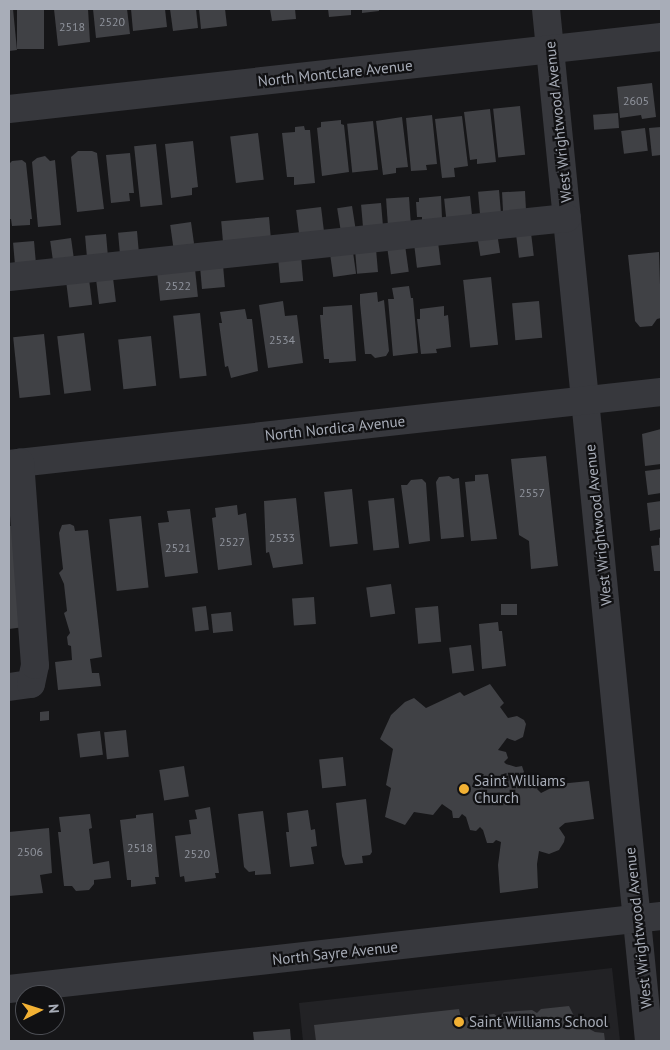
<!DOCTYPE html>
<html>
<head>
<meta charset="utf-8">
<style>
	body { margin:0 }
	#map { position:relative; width:670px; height:1050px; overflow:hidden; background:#161618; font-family:"PT Sans",sans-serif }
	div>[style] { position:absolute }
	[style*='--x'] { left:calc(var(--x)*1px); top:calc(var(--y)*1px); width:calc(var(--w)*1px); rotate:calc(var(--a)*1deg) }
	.built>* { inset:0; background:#222225 }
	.building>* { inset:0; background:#404145; transform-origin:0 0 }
	.minor>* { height:28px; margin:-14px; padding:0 14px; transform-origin:14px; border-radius:14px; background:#37383d }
	.dots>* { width:14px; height:14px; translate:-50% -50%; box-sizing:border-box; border:2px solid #111113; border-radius:50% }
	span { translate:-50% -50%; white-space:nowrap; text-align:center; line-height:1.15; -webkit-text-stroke:4.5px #111113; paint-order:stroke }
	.number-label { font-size:12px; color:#8e929b }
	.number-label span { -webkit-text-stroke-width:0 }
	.street-label { font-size:15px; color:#a8adb8 }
	.poi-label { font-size:15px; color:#a8adb8 }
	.left { translate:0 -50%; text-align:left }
	.frame { position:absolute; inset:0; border:10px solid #a8adb8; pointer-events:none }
	.north { position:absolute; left:15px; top:985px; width:50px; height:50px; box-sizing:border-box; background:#111113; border:1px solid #4d4f55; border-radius:50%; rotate:85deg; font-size:14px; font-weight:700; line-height:20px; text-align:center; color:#a8adb8 }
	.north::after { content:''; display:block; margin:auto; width:18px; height:22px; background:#f2b134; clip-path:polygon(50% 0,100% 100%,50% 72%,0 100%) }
</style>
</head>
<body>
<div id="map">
	<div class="built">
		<div style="clip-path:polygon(612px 968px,620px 1041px,303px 1041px,299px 1003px)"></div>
	</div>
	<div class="building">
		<div style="clip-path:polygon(9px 9px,13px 9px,17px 50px,9px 51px)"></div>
		<div style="left:17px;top:9px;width:27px;height:40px"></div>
		<div style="clip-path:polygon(54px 9px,88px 9px,90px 42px,58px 46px)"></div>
		<div style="clip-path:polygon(93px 9px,127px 9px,130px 34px,96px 38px)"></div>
		<div style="clip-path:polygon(131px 9px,165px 9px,167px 27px,133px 31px)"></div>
		<div style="clip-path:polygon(170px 9px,196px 9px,198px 28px,173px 31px)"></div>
		<div style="clip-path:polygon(199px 9px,225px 9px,227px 26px,201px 29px)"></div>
		<div style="clip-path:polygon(270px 9px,295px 9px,296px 19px,272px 21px)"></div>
		<div style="clip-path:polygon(328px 9px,351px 9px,351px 15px,329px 17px)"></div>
		<div style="clip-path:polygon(362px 9px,379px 9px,379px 11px,362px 13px)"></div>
		<div style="clip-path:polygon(652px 83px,656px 117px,642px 119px,641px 115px,620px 118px,617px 87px)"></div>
		<div style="left:520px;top:106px;width:49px;height:27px;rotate:84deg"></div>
		<div style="clip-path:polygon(490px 109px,496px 162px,477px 164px,477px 159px,470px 160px,464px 112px)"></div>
		<div style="left:618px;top:113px;width:15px;height:25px;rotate:86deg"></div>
		<div style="clip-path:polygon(432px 115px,437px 164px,426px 165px,427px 170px,411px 171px,406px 118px)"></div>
		<div style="clip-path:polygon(462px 116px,468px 166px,454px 168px,455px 177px,442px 178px,435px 119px)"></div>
		<div style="clip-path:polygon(402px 117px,408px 167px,396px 168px,396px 173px,383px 175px,376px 121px)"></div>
		<div style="clip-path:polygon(341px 120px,341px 124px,344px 125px,349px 172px,322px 176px,317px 128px,321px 127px,321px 122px)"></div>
		<div style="left:373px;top:121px;width:49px;height:26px;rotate:84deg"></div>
		<div style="clip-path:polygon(304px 126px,305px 130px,310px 130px,315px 183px,294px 185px,294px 177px,287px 177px,282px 133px,295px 132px,295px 127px)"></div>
		<div style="clip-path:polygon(661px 127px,661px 155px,652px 156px,649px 128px)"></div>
		<div style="left:645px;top:128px;width:23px;height:24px;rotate:83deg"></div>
		<div style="left:258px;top:133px;width:47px;height:28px;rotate:83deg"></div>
		<div style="clip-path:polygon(193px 141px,198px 187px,192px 188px,192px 195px,171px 198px,165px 144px)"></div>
		<div style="left:156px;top:144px;width:61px;height:22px;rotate:84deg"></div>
		<div style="clip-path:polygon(78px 151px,92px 151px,97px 153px,104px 209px,77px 212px,71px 157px)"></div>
		<div style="clip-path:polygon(130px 153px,134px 193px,129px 193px,130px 201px,111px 203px,106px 155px)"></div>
		<div style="clip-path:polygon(45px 156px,50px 161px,55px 160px,61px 225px,38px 227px,32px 162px,37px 158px)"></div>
		<div style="clip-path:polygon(22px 160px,26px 163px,32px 219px,30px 219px,30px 225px,12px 226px,11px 219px,9px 219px,9px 164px,12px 161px)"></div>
		<div style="left:499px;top:190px;width:24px;height:21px;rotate:85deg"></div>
		<div style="left:525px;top:191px;width:21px;height:23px;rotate:87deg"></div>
		<div style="clip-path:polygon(441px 196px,442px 218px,422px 220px,422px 217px,417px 217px,416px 202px,419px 202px,419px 198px)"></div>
		<div style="left:470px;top:196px;width:20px;height:26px;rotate:84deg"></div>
		<div style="left:409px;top:197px;width:26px;height:23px;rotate:86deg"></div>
		<div style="left:381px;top:203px;width:22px;height:20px;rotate:85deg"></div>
		<div style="left:352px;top:206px;width:24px;height:15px;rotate:81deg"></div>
		<div style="left:321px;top:207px;width:26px;height:25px;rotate:83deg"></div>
		<div style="left:269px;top:217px;width:23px;height:48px;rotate:85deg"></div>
		<div style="left:191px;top:222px;width:22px;height:21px;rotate:82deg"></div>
		<div style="left:137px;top:231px;width:22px;height:19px;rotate:85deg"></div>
		<div style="left:497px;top:233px;width:20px;height:20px;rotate:81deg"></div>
		<div style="left:531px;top:233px;width:23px;height:15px;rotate:83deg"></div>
		<div style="left:106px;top:234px;width:22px;height:21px;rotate:85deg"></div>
		<div style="left:71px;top:238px;width:22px;height:21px;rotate:82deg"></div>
		<div style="left:34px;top:241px;width:23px;height:21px;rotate:85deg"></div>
		<div style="left:438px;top:242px;width:23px;height:24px;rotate:83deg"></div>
		<div style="left:405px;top:245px;width:27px;height:18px;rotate:82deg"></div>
		<div style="left:376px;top:249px;width:23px;height:21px;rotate:85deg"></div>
		<div style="left:353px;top:252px;width:22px;height:23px;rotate:82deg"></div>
		<div style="clip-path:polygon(659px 252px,661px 318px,657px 319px,652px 326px,640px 327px,635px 321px,628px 255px)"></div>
		<div style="left:301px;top:256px;width:25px;height:23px;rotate:85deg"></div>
		<div style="left:223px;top:265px;width:22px;height:23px;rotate:85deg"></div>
		<div style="left:195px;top:269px;width:28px;height:38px;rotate:84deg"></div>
		<div style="left:491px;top:277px;width:68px;height:28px;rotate:84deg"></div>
		<div style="left:113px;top:278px;width:24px;height:17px;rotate:83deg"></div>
		<div style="left:89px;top:279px;width:26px;height:23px;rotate:83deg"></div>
		<div style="clip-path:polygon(409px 286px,411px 298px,413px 298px,418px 353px,393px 356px,388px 299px,394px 299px,392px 288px)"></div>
		<div style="clip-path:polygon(377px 292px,378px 302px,384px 300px,389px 351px,386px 356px,375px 358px,371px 354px,365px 354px,360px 303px,360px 294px)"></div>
		<div style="clip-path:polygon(283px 301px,285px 316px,297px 315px,303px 363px,268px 368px,259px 305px)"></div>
		<div style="left:539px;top:301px;width:37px;height:27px;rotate:85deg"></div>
		<div style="clip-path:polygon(352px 305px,356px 361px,329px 363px,329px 359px,324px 359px,320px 315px,323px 315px,323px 307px)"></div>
		<div style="clip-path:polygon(444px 306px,444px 316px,448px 315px,451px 347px,436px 349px,437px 353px,421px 354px,417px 319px,420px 319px,420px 309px)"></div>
		<div style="clip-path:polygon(245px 309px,247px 319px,252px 319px,258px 371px,231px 378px,228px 366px,225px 367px,219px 323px,222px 323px,220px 312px)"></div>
		<div style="left:200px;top:313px;width:63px;height:27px;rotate:84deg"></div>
		<div style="left:84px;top:333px;width:58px;height:27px;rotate:83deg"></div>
		<div style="left:44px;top:334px;width:61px;height:31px;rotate:84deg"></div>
		<div style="left:151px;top:336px;width:50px;height:33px;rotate:84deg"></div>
		<div style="clip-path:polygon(661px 429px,661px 464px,645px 466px,642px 434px)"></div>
		<div style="clip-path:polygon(546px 456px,558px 566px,531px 569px,529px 541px,519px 535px,511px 459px)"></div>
		<div style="clip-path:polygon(661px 469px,661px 493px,648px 495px,645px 471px)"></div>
		<div style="clip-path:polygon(488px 474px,497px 539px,471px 541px,465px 482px,475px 481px,475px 475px)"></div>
		<div style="clip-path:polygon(449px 476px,453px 479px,459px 478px,464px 537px,441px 539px,436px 482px,439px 477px)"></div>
		<div style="clip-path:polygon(422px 479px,426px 483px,430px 541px,409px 544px,401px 485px,407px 485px,411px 480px)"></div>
		<div style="left:352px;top:489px;width:55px;height:28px;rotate:84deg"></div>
		<div style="clip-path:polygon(296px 498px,303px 564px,273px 568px,269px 552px,266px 553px,264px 501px)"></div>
		<div style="left:394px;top:498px;width:50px;height:26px;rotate:84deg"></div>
		<div style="clip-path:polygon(661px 501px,661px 529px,650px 531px,647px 503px)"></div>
		<div style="clip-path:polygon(237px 505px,238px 515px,246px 513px,252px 565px,218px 570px,212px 518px,216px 517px,215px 508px)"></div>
		<div style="clip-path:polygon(190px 509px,198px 573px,165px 577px,158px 523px,169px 522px,167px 511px)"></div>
		<div style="left:141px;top:516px;width:72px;height:32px;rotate:84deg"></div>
		<div style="clip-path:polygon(70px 524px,74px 526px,75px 531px,88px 530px,102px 657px,90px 659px,92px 673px,99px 673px,101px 686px,58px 690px,55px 662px,72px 660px,71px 646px,68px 645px,67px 637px,70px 633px,64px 613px,67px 611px,64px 584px,59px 573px,63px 569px,59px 533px,62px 525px)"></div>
		<div style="clip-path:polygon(9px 526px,14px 526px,24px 627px,9px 629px)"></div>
		<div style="clip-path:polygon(661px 537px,661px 571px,654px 571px,651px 546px,659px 545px,659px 538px)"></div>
		<div style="left:391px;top:584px;width:30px;height:25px;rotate:82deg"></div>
		<div style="left:314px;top:597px;width:27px;height:22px;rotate:86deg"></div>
		<div style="left:501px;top:604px;width:16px;height:11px"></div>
		<div style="left:206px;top:606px;width:24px;height:14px;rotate:83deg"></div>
		<div style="left:438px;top:606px;width:36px;height:23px;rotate:85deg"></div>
		<div style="left:231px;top:612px;width:19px;height:20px;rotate:84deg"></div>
		<div style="clip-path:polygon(498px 622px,499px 631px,502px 631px,506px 666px,482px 669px,479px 624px)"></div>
		<div style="left:471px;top:645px;width:26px;height:22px;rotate:83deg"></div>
		<div style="clip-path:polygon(490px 684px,504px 703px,500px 707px,508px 718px,517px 716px,524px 720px,526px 724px,523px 737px,515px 741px,507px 738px,498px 750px,506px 752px,508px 758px,504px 762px,506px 764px,516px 767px,522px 766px,524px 772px,519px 778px,526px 781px,538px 780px,540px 785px,537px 789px,541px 793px,559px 784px,589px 781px,594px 819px,565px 823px,559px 828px,565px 837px,564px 842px,559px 850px,549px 854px,539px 851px,537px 864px,538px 888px,500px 893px,498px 865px,501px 842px,496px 840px,493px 843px,487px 843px,483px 830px,480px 827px,476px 831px,470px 830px,466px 817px,462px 814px,459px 818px,453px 818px,452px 811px,442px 804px,433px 815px,414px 812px,405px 825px,385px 817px,391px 788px,386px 785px,393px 749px,380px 739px,391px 715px,405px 702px,414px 698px,426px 708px,460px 692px,464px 696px)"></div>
		<div style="clip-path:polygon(49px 711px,49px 720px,40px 721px,40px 712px)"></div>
		<div style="left:126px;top:730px;width:27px;height:22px;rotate:84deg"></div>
		<div style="left:100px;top:731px;width:24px;height:23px;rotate:83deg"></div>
		<div style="left:343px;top:757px;width:29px;height:24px;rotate:84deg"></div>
		<div style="left:184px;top:766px;width:31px;height:25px;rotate:81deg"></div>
		<div style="clip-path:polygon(366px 799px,372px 852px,370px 855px,362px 856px,363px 863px,345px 865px,342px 856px,336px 803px)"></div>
		<div style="clip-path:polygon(210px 807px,219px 873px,215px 873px,216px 878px,185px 882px,184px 876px,180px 877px,175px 836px,191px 834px,189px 820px,197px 819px,195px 810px)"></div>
		<div style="clip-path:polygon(308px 810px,311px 830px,315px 829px,317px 846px,311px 847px,314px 864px,290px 867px,286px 832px,289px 832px,287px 813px)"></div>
		<div style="clip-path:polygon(263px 811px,271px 874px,255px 875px,255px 871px,249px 872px,244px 867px,238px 814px)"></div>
		<div style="clip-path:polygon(153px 813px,159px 877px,155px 877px,156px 884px,131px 887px,131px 880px,127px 880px,120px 820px,136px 818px,136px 815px)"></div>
		<div style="clip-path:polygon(90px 814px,92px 828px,89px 829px,93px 864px,109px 861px,111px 878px,94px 880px,94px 884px,89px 890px,76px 891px,72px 886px,64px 886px,58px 832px,61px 832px,59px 817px)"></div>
		<div style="clip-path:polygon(49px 828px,52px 873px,40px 875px,43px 893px,9px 896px,9px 832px)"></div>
		<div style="clip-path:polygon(569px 1006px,576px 1020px,582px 1025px,595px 1032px,604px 1033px,605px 1041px,316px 1041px,314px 1025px,459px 1009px,461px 1018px,494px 1014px,499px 1017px,504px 1012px,532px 1010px,537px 1013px,541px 1009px)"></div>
		<div style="clip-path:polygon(290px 1029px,291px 1041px,254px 1041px,253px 1032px)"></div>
	</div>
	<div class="minor">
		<div style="--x:546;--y:9;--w:1037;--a:84.3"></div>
		<div style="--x:9;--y:109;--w:656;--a:-6.3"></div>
		<div style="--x:9;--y:277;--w:561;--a:-6.04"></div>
		<div style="--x:9;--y:464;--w:656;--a:-6.3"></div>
		<div style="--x:9;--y:687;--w:22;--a:-8"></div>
		<div style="--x:31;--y:684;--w:19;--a:-78"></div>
		<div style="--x:35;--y:665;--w:203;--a:-94.2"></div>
		<div style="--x:9;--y:989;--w:656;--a:-6.39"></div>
	</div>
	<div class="dots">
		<div style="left:464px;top:789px;background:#f2b134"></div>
		<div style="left:459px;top:1022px;background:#f2b134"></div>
	</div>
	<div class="number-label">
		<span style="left:112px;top:22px">2520</span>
		<span style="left:72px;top:27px">2518</span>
		<span style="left:636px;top:101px">2605</span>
		<span style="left:178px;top:286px">2522</span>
		<span style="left:282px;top:340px">2534</span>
		<span style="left:532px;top:493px">2557</span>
		<span style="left:282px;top:538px">2533</span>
		<span style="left:232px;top:542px">2527</span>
		<span style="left:178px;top:548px">2521</span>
		<span style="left:140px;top:848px">2518</span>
		<span style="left:30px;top:852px">2506</span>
		<span style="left:197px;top:854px">2520</span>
	</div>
	<div class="street-label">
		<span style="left:335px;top:73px;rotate:-6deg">North Montclare Avenue</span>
		<span style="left:558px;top:122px;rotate:-96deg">West Wrightwood Avenue</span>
		<span style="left:335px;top:428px;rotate:-6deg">North Nordica Avenue</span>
		<span style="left:598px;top:525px;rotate:-96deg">West Wrightwood Avenue</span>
		<span style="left:638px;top:928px;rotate:-96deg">West Wrightwood Avenue</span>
		<span style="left:335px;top:953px;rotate:-6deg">North Sayre Avenue</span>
	</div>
	<div class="poi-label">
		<span class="left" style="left:474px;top:789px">Saint Williams<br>Church</span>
		<span class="left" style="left:469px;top:1022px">Saint Williams School</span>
	</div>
	<div class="frame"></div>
	<div class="north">N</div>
</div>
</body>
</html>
